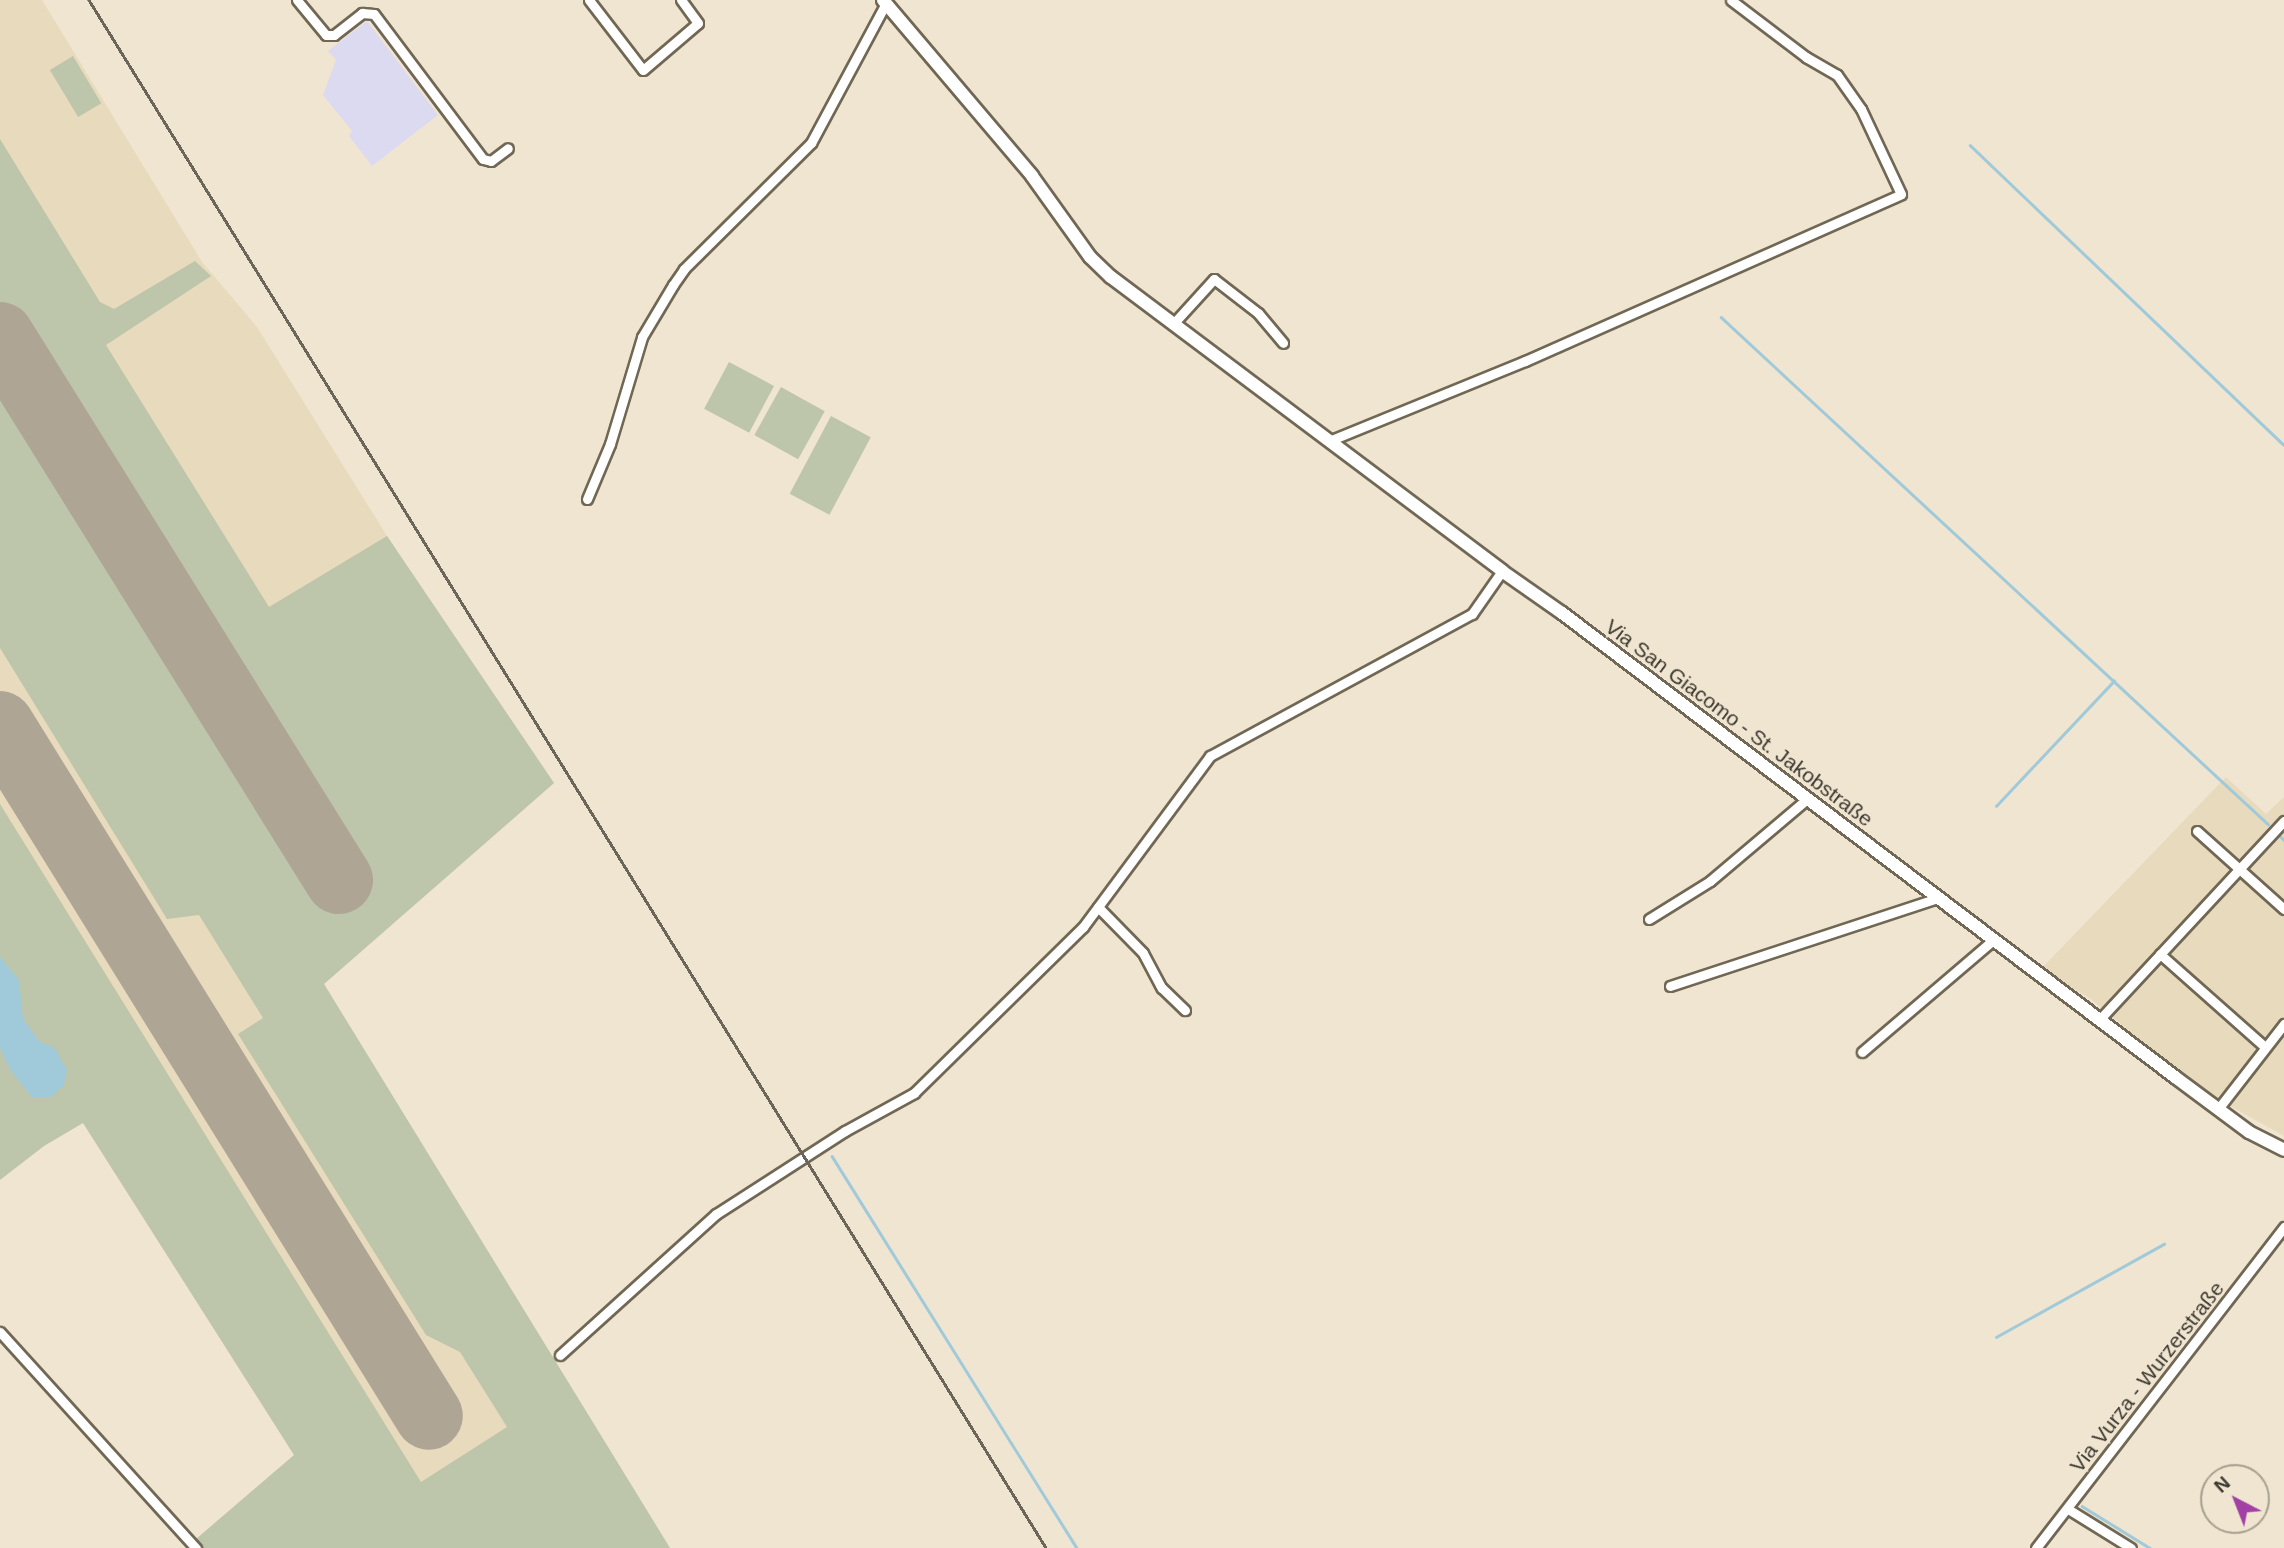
<!DOCTYPE html>
<html>
<head>
<meta charset="utf-8">
<style>
	body { margin:0 }
	#map { position:relative; width:2284px; height:1548px; overflow:hidden; background:#f0e5d0; font-family:Arial,sans-serif }
	div>[style] { position:absolute }
	[style*='--x'] { left:calc(var(--x)*1px); top:calc(var(--y)*1px); width:calc(var(--w)*1px); rotate:calc(var(--a)*1deg) }
	.built>* { inset:0; background:#e8dabd }
	.education>* { inset:0; background:#dcdaf0 }
	.green>* { inset:0; background:#bdc5aa; transform-origin:0 0 }
	.water>* { inset:0; background:#a0cad9 }
	.stream>* { height:2.5px; margin:-1.25px; padding:0 1.25px; transform-origin:1.25px; border-radius:1.25px; background:#a0cad9 }
	.runway>* { height:68px; margin:-34px; padding:0 34px; transform-origin:34px; border-radius:34px; background:#aea595 }
	.roads { filter:drop-shadow(2px 0 #706754) drop-shadow(-2px 0 #706754) drop-shadow(0 2px #706754) drop-shadow(0 -2px #706754) }
	.street>* { height:9px; margin:-4.5px; padding:0 4.5px; transform-origin:4.5px; border-radius:4.5px; background:#fff }
	.secondary>* { height:12px; margin:-6px; padding:0 6px; transform-origin:6px; border-radius:6px; background:#fff }
	.rail>* { height:2.5px; margin:-1.25px; padding:0 1.25px; transform-origin:1.25px; border-radius:1.25px; background:#6b655a }
	span { translate:-50% -50%; white-space:nowrap; text-align:center; line-height:1.15; -webkit-text-stroke:5px #f0e5d0; paint-order:stroke }
	.street-label { font-size:21px; color:#3c3830 }
	.north { position:absolute; left:2200px; top:1464px; width:70px; height:70px; box-sizing:border-box; background:#f0e5d0; border:2px solid #a8a090; border-radius:50%; rotate:318deg; font-size:19px; font-weight:700; line-height:28px; text-align:center; color:#3c3830 }
	.north::after { content:''; display:block; margin:auto; width:24px; height:32px; background:#a240a6; clip-path:polygon(50% 0,100% 100%,50% 72%,0 100%) }
</style>
</head>
<body>
<div id="map">
	<div class="built">
		<div style="clip-path:polygon(0 0,42px 0,202px 262px,257px 327px,387px 536px,554px 783px,324px 984px,670px 1548px,294px 1455px,83px 1123px,0 1075px)"></div>
		<div style="clip-path:polygon(2226px 777px,2266px 814px,2284px 797px,2284px 1136px,2196px 1087px,2091px 999px,2041px 969px)"></div>
	</div>
	<div class="education">
		<div style="clip-path:polygon(367px 21px,438px 115px,372px 166px,349px 136px,352px 131px,323px 95px,336px 60px,328px 51px)"></div>
	</div>
	<div class="green">
		<div style="left:73px;top:56px;width:55px;height:27px;rotate:59deg"></div>
		<div style="clip-path:polygon(0 139px,100px 302px,114px 309px,195px 261px,211px 276px,106px 345px,269px 607px,387px 536px,554px 783px,324px 984px,670px 1548px,203px 1548px,196px 1539px,294px 1455px,83px 1123px,44px 1146px,0 1180px,0 804px,421px 1482px,507px 1427px,460px 1352px,426px 1335px,238px 1034px,263px 1018px,199px 915px,167px 919px,0 648px)"></div>
		<div style="left:729px;top:362px;width:51px;height:53px;rotate:28deg"></div>
		<div style="left:781px;top:387px;width:50px;height:55px;rotate:29deg"></div>
		<div style="left:831px;top:416px;width:45px;height:88px;rotate:28deg"></div>
	</div>
	<div class="water">
		<div style="clip-path:polygon(0 957px,19px 980px,23px 1019px,40px 1042px,54px 1047px,67px 1070px,64px 1085px,51px 1097px,32px 1097px,11px 1071px,0 1048px)"></div>
	</div>
	<div class="stream">
		<div style="--x:1970;--y:145;--w:434;--a:43.7"></div>
		<div style="--x:1721;--y:317;--w:746;--a:42.83"></div>
		<div style="--x:1996;--y:806;--w:172;--a:-46.7"></div>
		<div style="--x:2280;--y:836;--w:6;--a:45"></div>
		<div style="--x:832;--y:1156;--w:462;--a:58"></div>
		<div style="--x:1996;--y:1337;--w:192;--a:-29"></div>
		<div style="--x:2082;--y:1506;--w:80;--a:31.7"></div>
	</div>
	<div class="runway">
		<div style="--x:0;--y:336;--w:641;--a:58.07"></div>
		<div style="--x:0;--y:725;--w:813;--a:58.17"></div>
	</div>
	<div class="roads">
		<div class="street">
			<div style="--x:297;--y:0;--w:45;--a:50.4"></div>
			<div style="--x:326;--y:35;--w:8;--a:0"></div>
			<div style="--x:334;--y:35;--w:36;--a:-38"></div>
			<div style="--x:362;--y:13;--w:12;--a:5"></div>
			<div style="--x:374;--y:14;--w:181;--a:53.1"></div>
			<div style="--x:483;--y:159;--w:8;--a:14"></div>
			<div style="--x:491;--y:161;--w:21;--a:-37"></div>
			<div style="--x:589;--y:0;--w:88;--a:52.4"></div>
			<div style="--x:643;--y:70;--w:72;--a:-40.5"></div>
			<div style="--x:698;--y:23;--w:29;--a:-126"></div>
			<div style="--x:1173;--y:324;--w:61;--a:-47.7"></div>
			<div style="--x:1214;--y:279;--w:56;--a:37.7"></div>
			<div style="--x:1258;--y:313;--w:39;--a:50"></div>
			<div style="--x:1329;--y:441;--w:212;--a:-22.2"></div>
			<div style="--x:1525;--y:361;--w:411;--a:-23.9"></div>
			<div style="--x:1901;--y:194;--w:94;--a:-115.2"></div>
			<div style="--x:1861;--y:109;--w:42;--a:-125.2"></div>
			<div style="--x:1837;--y:75;--w:36;--a:-150"></div>
			<div style="--x:1806;--y:57;--w:94;--a:-142.8"></div>
			<div style="--x:587;--y:499;--w:60;--a:-67.3"></div>
			<div style="--x:610;--y:444;--w:112;--a:-73.3"></div>
			<div style="--x:642;--y:337;--w:61;--a:-59.2"></div>
			<div style="--x:673;--y:285;--w:19;--a:-55"></div>
			<div style="--x:684;--y:269;--w:179;--a:-44.8"></div>
			<div style="--x:811;--y:143;--w:159;--a:-61.8"></div>
			<div style="--x:2197;--y:831;--w:117;--a:41.9"></div>
			<div style="--x:1098;--y:907;--w:64;--a:45.6"></div>
			<div style="--x:1143;--y:953;--w:40;--a:62"></div>
			<div style="--x:1162;--y:988;--w:32;--a:44"></div>
			<div style="--x:1649;--y:919;--w:72;--a:-31.9"></div>
			<div style="--x:1710;--y:881;--w:127;--a:-40.2"></div>
			<div style="--x:2160;--y:954;--w:140;--a:41.5"></div>
			<div style="--x:1670;--y:986;--w:281;--a:-18.2"></div>
			<div style="--x:2099;--y:1020;--w:272;--a:-47.1"></div>
			<div style="--x:1862;--y:1052;--w:171;--a:-40.5"></div>
			<div style="--x:2218;--y:1109;--w:108;--a:-52.2"></div>
			<div style="--x:0;--y:1332;--w:292;--a:47.8"></div>
			<div style="--x:560;--y:1355;--w:210;--a:-42.1"></div>
			<div style="--x:716;--y:1214;--w:153;--a:-32.8"></div>
			<div style="--x:845;--y:1131;--w:79;--a:-28.8"></div>
			<div style="--x:914;--y:1093;--w:237;--a:-44.5"></div>
			<div style="--x:1083;--y:927;--w:213;--a:-53.4"></div>
			<div style="--x:1210;--y:756;--w:298;--a:-28.5"></div>
			<div style="--x:1472;--y:614;--w:52;--a:-55.1"></div>
			<div style="--x:2068;--y:1509;--w:74;--a:31.8"></div>
			<div style="--x:2036;--y:1548;--w:406;--a:-52.3"></div>
		</div>
		<div class="secondary">
			<div style="--x:883;--y:0;--w:231;--a:49.7"></div>
			<div style="--x:1032;--y:176;--w:100;--a:54.4"></div>
			<div style="--x:1090;--y:257;--w:29;--a:44"></div>
			<div style="--x:1111;--y:277;--w:489;--a:36.9"></div>
			<div style="--x:1502;--y:571;--w:73;--a:35"></div>
			<div style="--x:1562;--y:613;--w:769;--a:37.12"></div>
			<div style="--x:2175;--y:1077;--w:92;--a:36.6"></div>
			<div style="--x:2249;--y:1132;--w:39;--a:27"></div>
		</div>
	</div>
	<div class="rail">
		<div style="--x:89;--y:0;--w:1820;--a:58.27"></div>
	</div>
	<div class="street-label">
		<span style="left:1739px;top:723px;rotate:37deg">Via San Giacomo - St. Jakobstraße</span>
		<span style="left:2147px;top:1377px;rotate:-52deg">Via Vurza - Wurzerstraße</span>
	</div>
	<div class="north">N</div>
</div>
</body>
</html>
